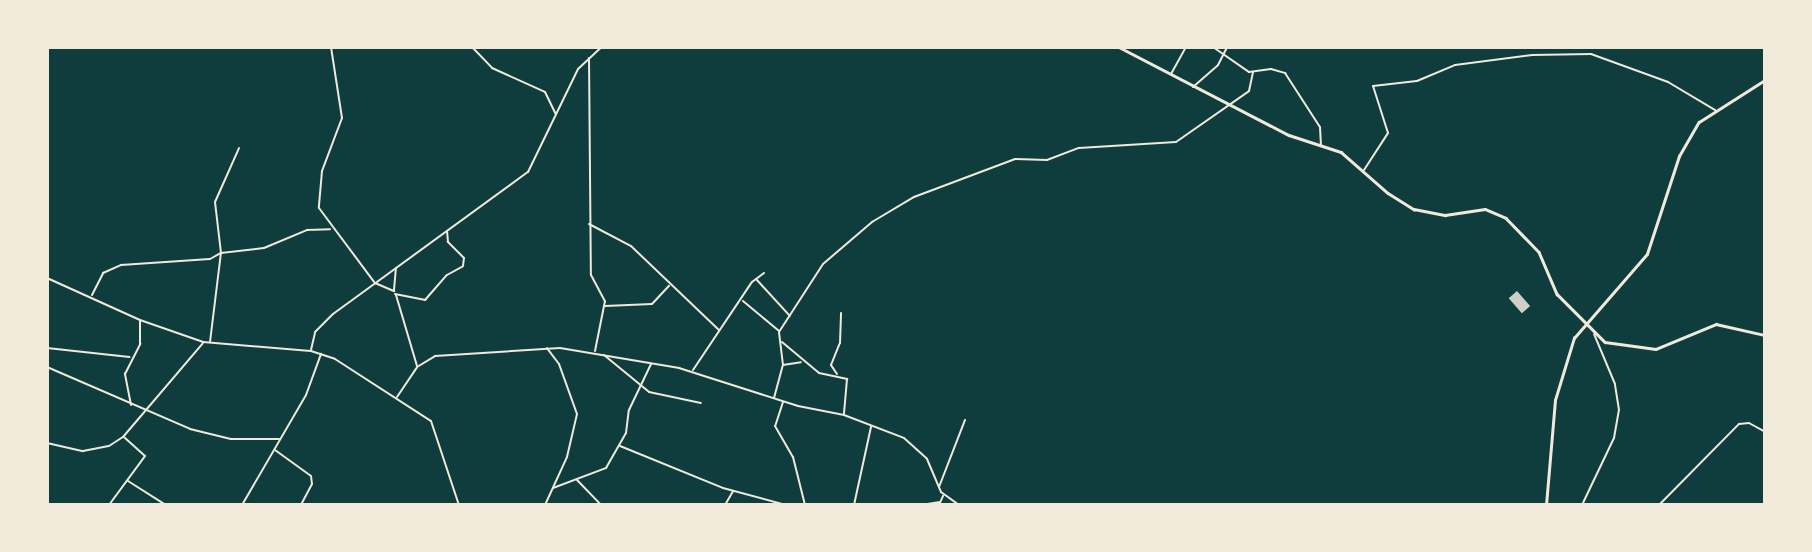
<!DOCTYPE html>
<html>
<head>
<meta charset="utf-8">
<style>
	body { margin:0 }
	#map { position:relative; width:1812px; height:552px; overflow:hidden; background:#0f3d3e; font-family:"Fira Sans",sans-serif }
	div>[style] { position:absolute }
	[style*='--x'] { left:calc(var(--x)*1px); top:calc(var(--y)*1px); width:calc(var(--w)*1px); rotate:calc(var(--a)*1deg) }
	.building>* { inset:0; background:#cfcfc3; transform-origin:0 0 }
	.minor>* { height:2px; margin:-1px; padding:0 1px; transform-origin:1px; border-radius:1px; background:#f1e9da }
	.tertiary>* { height:2.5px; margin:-1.25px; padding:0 1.25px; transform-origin:1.25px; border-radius:1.25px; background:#f1e9da }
	.secondary>* { height:2.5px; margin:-1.25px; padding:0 1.25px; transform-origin:1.25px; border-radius:1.25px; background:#f1e9da }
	span { translate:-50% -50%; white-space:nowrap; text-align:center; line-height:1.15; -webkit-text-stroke:7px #f1e9da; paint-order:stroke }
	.frame { position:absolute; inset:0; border:49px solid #f1e9da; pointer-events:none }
</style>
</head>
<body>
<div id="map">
	<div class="building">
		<div style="left:1517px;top:291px;width:20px;height:11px;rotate:49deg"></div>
	</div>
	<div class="minor">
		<div style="--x:331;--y:47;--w:72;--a:81.2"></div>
		<div style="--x:342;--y:118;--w:57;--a:110.7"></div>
		<div style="--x:322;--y:171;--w:37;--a:95"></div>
		<div style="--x:319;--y:208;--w:94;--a:53.3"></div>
		<div style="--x:375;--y:283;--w:21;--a:23"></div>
		<div style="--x:472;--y:47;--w:29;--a:46"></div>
		<div style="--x:492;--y:68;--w:58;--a:24.4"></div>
		<div style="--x:545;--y:92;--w:25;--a:64"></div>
		<div style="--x:1213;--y:47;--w:44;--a:34.8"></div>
		<div style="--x:1249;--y:72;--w:22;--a:-8"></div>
		<div style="--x:1271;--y:69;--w:15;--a:16"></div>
		<div style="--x:1285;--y:73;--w:64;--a:57.1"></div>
		<div style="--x:1320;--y:127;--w:18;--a:87"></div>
		<div style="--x:589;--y:58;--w:217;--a:89.5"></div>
		<div style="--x:591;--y:275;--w:30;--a:62"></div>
		<div style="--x:605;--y:301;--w:51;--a:101.3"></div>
		<div style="--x:1171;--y:74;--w:31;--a:-61"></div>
		<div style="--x:1193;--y:87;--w:33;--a:-41"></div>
		<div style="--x:1218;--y:65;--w:20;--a:-63"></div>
		<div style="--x:1364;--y:170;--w:44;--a:-57"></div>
		<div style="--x:1388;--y:133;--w:49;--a:-107.7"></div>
		<div style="--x:1373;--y:86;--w:44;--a:-6.5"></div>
		<div style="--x:1417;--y:81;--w:41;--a:-22.8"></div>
		<div style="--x:1455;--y:65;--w:78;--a:-7.4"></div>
		<div style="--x:1532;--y:55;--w:59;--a:-1"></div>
		<div style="--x:1591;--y:54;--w:82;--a:20"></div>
		<div style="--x:1668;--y:82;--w:55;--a:30.8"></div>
		<div style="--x:589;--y:224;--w:47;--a:27.6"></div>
		<div style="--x:631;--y:246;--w:122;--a:43.7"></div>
		<div style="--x:47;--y:278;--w:102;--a:24.3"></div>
		<div style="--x:140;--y:320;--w:67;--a:19.2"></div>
		<div style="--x:203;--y:342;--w:108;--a:4.8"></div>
		<div style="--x:311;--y:351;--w:25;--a:18"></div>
		<div style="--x:335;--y:359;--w:114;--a:32.9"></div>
		<div style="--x:431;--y:421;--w:89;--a:71.6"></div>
		<div style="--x:756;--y:279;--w:50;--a:47.4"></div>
		<div style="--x:394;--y:290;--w:22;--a:-85"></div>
		<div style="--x:395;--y:294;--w:31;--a:11"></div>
		<div style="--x:425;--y:300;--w:33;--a:-49"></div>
		<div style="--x:447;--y:275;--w:18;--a:-29"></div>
		<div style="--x:463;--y:266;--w:8;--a:-83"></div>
		<div style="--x:464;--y:258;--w:23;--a:-135"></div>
		<div style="--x:448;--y:242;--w:11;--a:-95"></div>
		<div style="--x:92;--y:295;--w:25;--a:-63"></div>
		<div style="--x:103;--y:273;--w:20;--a:-24"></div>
		<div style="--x:121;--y:265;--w:89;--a:-3.9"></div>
		<div style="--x:210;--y:259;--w:13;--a:-29"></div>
		<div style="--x:221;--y:253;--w:43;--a:-6.6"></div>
		<div style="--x:264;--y:248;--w:47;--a:-22.7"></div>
		<div style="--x:307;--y:230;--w:23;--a:-2"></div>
		<div style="--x:396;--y:295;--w:74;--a:73.5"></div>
		<div style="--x:743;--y:301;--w:47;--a:39.8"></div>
		<div style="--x:605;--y:306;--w:47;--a:-2.4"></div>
		<div style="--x:652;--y:304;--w:25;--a:-47"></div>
		<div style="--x:210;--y:342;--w:90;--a:-83"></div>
		<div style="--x:221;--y:253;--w:51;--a:-96.7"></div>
		<div style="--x:215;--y:202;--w:59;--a:-66"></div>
		<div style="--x:782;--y:342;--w:48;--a:40"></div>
		<div style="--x:819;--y:373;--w:29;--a:12"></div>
		<div style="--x:847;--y:379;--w:35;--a:95"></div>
		<div style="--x:47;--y:348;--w:83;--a:6.2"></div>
		<div style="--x:311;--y:350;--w:18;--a:-77"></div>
		<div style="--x:315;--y:332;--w:25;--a:-45"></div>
		<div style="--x:333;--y:314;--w:241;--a:-36.1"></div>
		<div style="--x:528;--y:172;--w:114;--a:-64.1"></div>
		<div style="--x:578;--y:69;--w:33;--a:-43"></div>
		<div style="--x:604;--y:355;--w:58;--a:39.4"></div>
		<div style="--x:649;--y:392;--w:53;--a:11.9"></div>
		<div style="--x:783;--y:365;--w:18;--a:-9"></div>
		<div style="--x:47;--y:367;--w:156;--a:23.4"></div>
		<div style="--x:190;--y:429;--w:42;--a:13.7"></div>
		<div style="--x:231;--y:439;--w:48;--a:0"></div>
		<div style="--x:693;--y:370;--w:106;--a:-56.2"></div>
		<div style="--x:752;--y:282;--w:15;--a:-37"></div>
		<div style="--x:837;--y:374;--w:11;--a:-124"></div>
		<div style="--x:831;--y:365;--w:24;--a:-68"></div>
		<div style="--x:840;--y:343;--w:30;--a:-88"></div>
		<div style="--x:397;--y:397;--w:36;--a:-56"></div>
		<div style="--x:417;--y:367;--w:21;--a:-31"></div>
		<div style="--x:435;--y:356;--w:125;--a:-3.7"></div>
		<div style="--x:560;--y:348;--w:121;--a:9.5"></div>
		<div style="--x:679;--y:368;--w:125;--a:17.7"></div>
		<div style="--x:798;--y:406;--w:47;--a:11.1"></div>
		<div style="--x:844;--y:415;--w:64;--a:21"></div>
		<div style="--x:904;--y:438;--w:31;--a:42"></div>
		<div style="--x:927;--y:459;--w:36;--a:67"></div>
		<div style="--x:941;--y:492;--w:22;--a:36"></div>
		<div style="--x:774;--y:398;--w:34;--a:-75"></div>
		<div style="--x:783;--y:365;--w:33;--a:-97"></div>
		<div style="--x:779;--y:332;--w:81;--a:-57.1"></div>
		<div style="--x:823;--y:264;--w:65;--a:-40.6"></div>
		<div style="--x:872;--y:222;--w:49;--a:-30.8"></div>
		<div style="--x:914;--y:197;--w:108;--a:-20.6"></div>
		<div style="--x:1015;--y:159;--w:32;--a:2"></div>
		<div style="--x:1047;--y:160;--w:34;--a:-21"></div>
		<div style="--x:1079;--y:148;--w:97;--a:-3.5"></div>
		<div style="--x:1176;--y:142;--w:89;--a:-34.9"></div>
		<div style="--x:1249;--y:91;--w:19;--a:-78"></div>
		<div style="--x:783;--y:402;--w:25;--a:108"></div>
		<div style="--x:775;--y:426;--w:36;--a:60"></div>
		<div style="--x:793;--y:457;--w:49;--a:76"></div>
		<div style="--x:131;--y:405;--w:32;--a:-101"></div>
		<div style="--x:125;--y:374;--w:34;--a:-63"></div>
		<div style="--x:140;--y:344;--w:23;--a:-90"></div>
		<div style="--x:47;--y:443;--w:37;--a:13"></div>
		<div style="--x:83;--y:451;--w:26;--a:-11"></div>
		<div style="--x:109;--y:446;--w:17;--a:-33"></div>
		<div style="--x:123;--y:437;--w:123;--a:-49.6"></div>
		<div style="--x:620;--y:446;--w:111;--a:22.2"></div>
		<div style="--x:723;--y:488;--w:65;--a:15.1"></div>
		<div style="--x:275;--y:450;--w:44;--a:35.8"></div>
		<div style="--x:311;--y:476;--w:8;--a:83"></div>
		<div style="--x:312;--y:484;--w:24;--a:118"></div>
		<div style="--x:577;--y:480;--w:35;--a:46"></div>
		<div style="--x:128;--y:481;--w:45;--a:32.3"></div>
		<div style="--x:939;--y:487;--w:72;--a:-68.8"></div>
		<div style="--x:553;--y:488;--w:57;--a:-20.7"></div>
		<div style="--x:606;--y:468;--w:40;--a:-60.3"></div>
		<div style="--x:626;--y:433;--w:23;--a:-83"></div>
		<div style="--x:629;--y:410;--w:51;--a:-64.4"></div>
		<div style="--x:109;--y:505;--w:61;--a:-53.7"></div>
		<div style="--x:145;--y:456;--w:28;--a:-138"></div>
		<div style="--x:242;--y:505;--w:127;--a:-59.8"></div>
		<div style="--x:306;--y:395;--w:44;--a:-69.9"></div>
		<div style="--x:545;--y:505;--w:53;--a:-65.4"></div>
		<div style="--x:567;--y:457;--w:44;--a:-76.9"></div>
		<div style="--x:577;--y:414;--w:53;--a:-109.8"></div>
		<div style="--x:559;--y:364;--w:20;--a:-127"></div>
		<div style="--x:725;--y:505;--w:16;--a:-60"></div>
		<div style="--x:854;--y:505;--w:80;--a:-77.7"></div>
		<div style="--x:921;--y:505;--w:19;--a:-9"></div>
		<div style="--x:939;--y:505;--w:10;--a:-66"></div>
		<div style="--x:1582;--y:505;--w:74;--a:-64.5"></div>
		<div style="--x:1614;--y:438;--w:28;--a:-80"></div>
		<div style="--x:1619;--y:410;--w:26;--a:-99"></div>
		<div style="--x:1615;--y:384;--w:54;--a:-112.8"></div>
		<div style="--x:1659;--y:505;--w:114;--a:-45.4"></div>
		<div style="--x:1739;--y:424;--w:10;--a:-6"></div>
		<div style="--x:1749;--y:423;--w:18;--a:29"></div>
	</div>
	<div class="tertiary">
		<div style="--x:1119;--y:47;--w:191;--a:27.4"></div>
		<div style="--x:1289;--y:135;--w:55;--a:18.1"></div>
		<div style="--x:1341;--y:152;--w:62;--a:41.1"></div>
		<div style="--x:1388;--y:193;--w:31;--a:32"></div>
		<div style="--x:1414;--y:209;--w:32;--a:11"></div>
		<div style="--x:1445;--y:215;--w:40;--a:-8.5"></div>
		<div style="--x:1485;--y:209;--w:23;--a:23"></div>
		<div style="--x:1506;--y:218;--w:47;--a:45.9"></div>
		<div style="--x:1539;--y:252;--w:46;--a:66.8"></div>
		<div style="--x:1557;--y:294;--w:68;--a:45"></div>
		<div style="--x:1605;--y:342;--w:51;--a:7.8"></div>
		<div style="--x:1656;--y:349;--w:65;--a:-22.6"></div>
		<div style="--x:1716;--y:324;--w:50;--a:12.7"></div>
	</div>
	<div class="secondary">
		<div style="--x:1546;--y:505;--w:105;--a:-85.1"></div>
		<div style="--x:1555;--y:400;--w:65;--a:-73"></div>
		<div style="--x:1574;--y:338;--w:111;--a:-49"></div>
		<div style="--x:1647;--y:254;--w:103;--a:-71.9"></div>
		<div style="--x:1679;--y:156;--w:39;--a:-60"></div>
		<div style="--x:1699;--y:122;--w:78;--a:-32.5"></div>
	</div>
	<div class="frame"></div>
</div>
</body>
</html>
